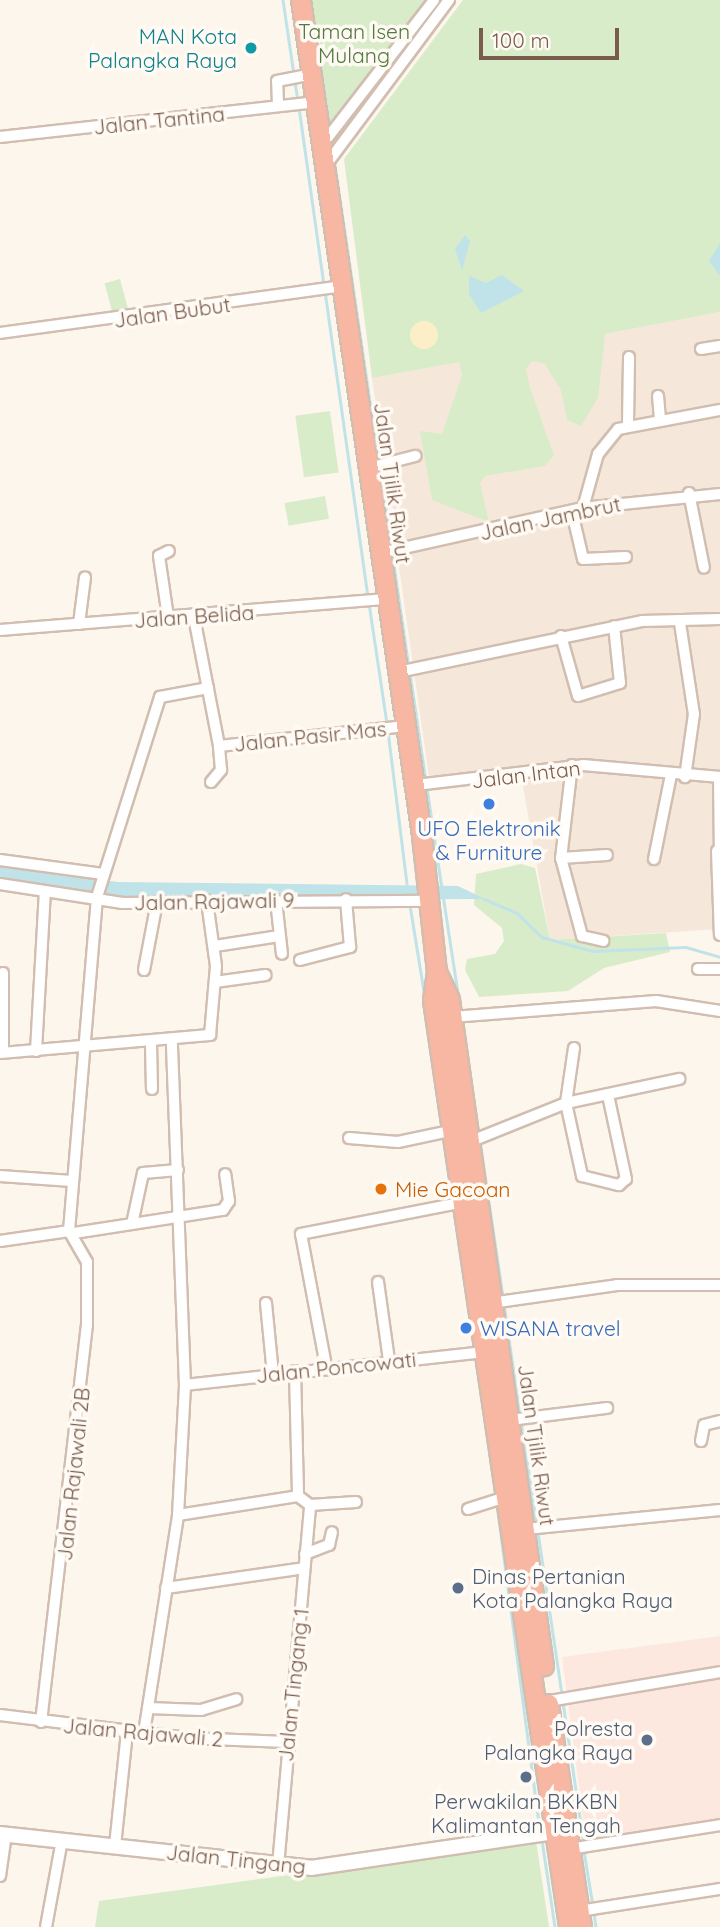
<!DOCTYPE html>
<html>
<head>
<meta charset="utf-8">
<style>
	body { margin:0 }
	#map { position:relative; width:720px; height:1927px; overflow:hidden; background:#fdf6ec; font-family:Quicksand,sans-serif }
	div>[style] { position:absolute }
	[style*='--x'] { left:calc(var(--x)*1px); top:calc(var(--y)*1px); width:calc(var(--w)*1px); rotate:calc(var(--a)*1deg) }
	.residential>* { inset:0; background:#f5e8da }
	.commercial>* { inset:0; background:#fde8e0 }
	.green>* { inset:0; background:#d8ecc9; transform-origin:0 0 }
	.sand>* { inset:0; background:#fcefc7 }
	.round { border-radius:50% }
	.water>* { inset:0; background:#bfe3e8 }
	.stream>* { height:2.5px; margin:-1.25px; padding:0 1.25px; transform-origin:1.25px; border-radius:1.25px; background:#bfe3e8 }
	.roads { filter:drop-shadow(2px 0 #d1beb0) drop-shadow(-2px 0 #d1beb0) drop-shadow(0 2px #d1beb0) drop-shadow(0 -2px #d1beb0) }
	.street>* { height:10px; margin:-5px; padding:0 5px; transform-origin:5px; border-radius:5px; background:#fff }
	.secondary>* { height:14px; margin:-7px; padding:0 7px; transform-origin:7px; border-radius:7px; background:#fff }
	.highway>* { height:18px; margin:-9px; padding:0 9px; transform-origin:9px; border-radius:9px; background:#f7b7a3 }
	.dots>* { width:19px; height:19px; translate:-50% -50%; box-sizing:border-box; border:4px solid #fffaf3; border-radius:50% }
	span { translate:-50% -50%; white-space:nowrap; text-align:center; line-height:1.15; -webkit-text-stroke:7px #fffaf3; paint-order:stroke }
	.park-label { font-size:21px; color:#537a41 }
	.culture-label { font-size:21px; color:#0d838f }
	.right { translate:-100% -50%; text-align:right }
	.street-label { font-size:21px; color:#7a5c4d }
	.shop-label { font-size:21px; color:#366cbe }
	.left { translate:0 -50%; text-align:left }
	.food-label { font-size:21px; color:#c56008 }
	.service-label { font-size:21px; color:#4e5e75 }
	.scale { position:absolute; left:479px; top:28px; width:140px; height:32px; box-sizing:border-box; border:4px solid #7a5c4d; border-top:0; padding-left:9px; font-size:21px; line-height:24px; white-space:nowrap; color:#7a5c4d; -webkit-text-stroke:5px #fffaf3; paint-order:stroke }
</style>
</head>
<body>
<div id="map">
	<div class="residential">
		<div style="clip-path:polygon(720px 312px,720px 929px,550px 940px,522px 781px,431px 791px,372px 378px)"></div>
	</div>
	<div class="commercial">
		<div style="clip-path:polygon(720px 1636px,720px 1822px,586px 1840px,562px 1657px)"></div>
	</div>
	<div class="green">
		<div style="clip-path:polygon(305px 0,439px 0,327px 156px)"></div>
		<div style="clip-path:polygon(463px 0,720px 0,720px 312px,605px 334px,598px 398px,581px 426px,567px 420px,561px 390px,544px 363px,532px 361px,526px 369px,530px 388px,554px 455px,545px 466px,485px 476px,480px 483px,489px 522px,432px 500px,420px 431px,442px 434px,462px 375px,459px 362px,372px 378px,344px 159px)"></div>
		<div style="left:120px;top:279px;width:34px;height:16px;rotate:75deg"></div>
		<div style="left:330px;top:411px;width:62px;height:35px;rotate:82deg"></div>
		<div style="left:325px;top:496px;width:23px;height:41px;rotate:80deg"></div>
		<div style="clip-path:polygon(521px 864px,535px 868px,550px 940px,666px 933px,670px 952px,604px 968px,568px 991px,479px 997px,465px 970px,467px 959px,495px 954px,504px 941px,502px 928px,474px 905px,476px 874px)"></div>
		<div style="clip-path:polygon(536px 1841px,549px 1927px,95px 1927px,99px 1901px)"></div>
	</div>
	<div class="sand">
		<div class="round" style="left:410px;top:321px;width:28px;height:28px"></div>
	</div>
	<div class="water">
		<div style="clip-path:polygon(465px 235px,470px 241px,462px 271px,455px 249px)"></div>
		<div style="clip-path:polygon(720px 243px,720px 276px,709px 261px)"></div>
		<div style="clip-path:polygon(502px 275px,524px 291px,481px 313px,469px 294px,469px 276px,486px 283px)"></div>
		<div style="clip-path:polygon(0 866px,118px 882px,458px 886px,485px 899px,120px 900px,0 881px)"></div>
	</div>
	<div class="stream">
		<div style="--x:283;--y:0;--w:102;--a:81.6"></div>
		<div style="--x:311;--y:0;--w:131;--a:81.7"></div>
		<div style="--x:299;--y:107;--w:179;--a:82"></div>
		<div style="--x:331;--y:137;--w:14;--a:82"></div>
		<div style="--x:334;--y:158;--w:308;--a:81.6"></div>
		<div style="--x:325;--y:291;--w:308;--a:82"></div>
		<div style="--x:380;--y:469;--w:200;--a:81.7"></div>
		<div style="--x:369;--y:603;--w:122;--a:81.5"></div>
		<div style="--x:410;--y:673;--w:109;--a:81.6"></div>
		<div style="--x:388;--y:731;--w:154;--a:82.9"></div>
		<div style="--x:427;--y:788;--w:101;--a:81.5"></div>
		<div style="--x:443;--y:895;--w:105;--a:81.3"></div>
		<div style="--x:484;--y:899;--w:36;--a:23"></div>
		<div style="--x:517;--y:913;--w:35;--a:44"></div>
		<div style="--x:542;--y:937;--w:53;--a:15.4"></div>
		<div style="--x:593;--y:951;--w:93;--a:-2.5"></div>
		<div style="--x:686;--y:947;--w:35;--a:16"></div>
		<div style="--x:410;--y:905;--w:94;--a:80.8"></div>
		<div style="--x:462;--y:1023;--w:112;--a:81.3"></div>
		<div style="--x:480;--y:1141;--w:158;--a:81.6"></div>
		<div style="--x:504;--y:1304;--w:112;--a:81.8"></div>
		<div style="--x:483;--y:1403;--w:95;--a:82.1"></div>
		<div style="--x:521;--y:1421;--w:105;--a:81.3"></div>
		<div style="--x:497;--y:1504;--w:329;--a:82.5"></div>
		<div style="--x:538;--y:1532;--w:165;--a:81.6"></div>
		<div style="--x:563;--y:1702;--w:144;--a:81.6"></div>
		<div style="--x:542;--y:1840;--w:88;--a:81.5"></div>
		<div style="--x:584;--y:1851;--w:56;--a:80.7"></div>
		<div style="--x:594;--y:1913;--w:14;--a:82"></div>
	</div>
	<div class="roads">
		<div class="street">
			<div style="--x:278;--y:105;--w:24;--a:-92"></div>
			<div style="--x:277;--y:81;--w:38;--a:-11"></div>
			<div style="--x:0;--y:137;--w:319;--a:-6.3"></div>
			<div style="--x:322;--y:145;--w:183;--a:-52.3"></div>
			<div style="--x:326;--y:165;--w:206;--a:-53.3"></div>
			<div style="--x:0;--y:333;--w:345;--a:-7.8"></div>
			<div style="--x:701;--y:349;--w:19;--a:-9"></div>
			<div style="--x:658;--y:396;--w:23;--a:85"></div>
			<div style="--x:628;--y:423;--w:66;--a:-89.1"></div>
			<div style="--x:368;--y:468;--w:49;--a:-14.3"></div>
			<div style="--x:689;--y:493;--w:76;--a:78.7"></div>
			<div style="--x:583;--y:508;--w:56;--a:-74.5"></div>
			<div style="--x:598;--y:454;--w:32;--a:-51"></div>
			<div style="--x:618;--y:429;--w:104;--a:-10.6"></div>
			<div style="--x:572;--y:512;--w:48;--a:76.8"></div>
			<div style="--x:583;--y:559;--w:43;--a:-2.7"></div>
			<div style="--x:381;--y:553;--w:207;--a:-12.6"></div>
			<div style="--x:583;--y:508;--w:138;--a:-5.8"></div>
			<div style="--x:168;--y:617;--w:62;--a:-98.4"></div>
			<div style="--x:159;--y:556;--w:11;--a:-27"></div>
			<div style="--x:194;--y:617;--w:131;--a:79"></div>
			<div style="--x:219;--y:746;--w:188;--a:-6.1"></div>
			<div style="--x:680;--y:623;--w:92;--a:81.3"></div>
			<div style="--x:694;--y:714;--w:64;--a:98.1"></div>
			<div style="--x:79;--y:624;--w:47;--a:-82.7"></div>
			<div style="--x:0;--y:630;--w:388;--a:-4.6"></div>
			<div style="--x:561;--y:636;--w:62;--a:74.2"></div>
			<div style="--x:578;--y:696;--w:44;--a:-17.2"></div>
			<div style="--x:620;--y:683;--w:57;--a:-96"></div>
			<div style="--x:398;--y:672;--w:249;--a:-11.8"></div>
			<div style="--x:642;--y:621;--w:78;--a:-1.5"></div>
			<div style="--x:572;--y:765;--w:94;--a:96.7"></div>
			<div style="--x:561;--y:858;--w:81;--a:74.9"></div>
			<div style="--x:582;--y:936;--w:22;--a:13"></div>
			<div style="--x:719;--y:777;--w:78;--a:89.3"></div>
			<div style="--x:211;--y:782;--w:16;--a:-50"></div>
			<div style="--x:221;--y:770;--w:24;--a:-95"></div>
			<div style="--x:416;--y:785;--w:168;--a:-6.8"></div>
			<div style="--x:583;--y:765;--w:138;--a:5"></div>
			<div style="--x:717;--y:851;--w:84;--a:88"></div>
			<div style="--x:561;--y:858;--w:46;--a:-3.7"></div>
			<div style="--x:654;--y:859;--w:86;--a:-78.6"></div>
			<div style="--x:0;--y:860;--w:104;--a:7.7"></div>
			<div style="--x:0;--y:884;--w:124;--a:8.8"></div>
			<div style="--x:123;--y:903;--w:306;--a:-0.4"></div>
			<div style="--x:276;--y:900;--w:54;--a:83.7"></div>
			<div style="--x:215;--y:946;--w:65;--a:-8.9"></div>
			<div style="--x:300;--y:960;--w:52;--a:-14.6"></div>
			<div style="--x:350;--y:947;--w:48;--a:-94.8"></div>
			<div style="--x:698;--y:969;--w:22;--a:0"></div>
			<div style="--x:144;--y:970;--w:69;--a:-79.2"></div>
			<div style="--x:215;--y:982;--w:51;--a:-7.8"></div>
			<div style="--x:452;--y:1017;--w:205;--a:-4.5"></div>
			<div style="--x:656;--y:1001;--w:65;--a:8.9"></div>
			<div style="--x:151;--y:1043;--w:46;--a:88.8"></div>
			<div style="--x:574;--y:1048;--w:56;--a:98.3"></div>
			<div style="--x:566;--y:1103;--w:75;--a:77.6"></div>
			<div style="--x:582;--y:1176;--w:38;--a:14"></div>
			<div style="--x:619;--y:1185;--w:9;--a:-41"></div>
			<div style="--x:626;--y:1179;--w:86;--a:-102.1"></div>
			<div style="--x:36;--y:1051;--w:160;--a:-86.8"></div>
			<div style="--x:3;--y:1052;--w:79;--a:-90"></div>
			<div style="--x:0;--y:1053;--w:211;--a:-4.9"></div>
			<div style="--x:210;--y:1035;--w:69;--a:-85"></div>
			<div style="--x:216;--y:966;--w:66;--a:-97.9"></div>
			<div style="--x:349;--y:1138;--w:49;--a:4.7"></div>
			<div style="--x:398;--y:1142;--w:57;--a:-12.1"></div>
			<div style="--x:469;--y:1142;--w:105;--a:-21.9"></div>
			<div style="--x:566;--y:1103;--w:116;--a:-12"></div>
			<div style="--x:0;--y:1176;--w:72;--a:4"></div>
			<div style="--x:132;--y:1224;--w:52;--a:-77.8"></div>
			<div style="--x:143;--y:1173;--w:35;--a:-5"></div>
			<div style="--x:69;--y:1231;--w:335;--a:-85.2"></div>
			<div style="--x:97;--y:897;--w:210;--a:-72.5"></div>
			<div style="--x:160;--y:697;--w:49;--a:-10.6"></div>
			<div style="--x:74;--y:1233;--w:151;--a:-8.8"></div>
			<div style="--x:223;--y:1210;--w:11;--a:-56"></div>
			<div style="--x:229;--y:1201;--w:27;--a:-98"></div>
			<div style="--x:0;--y:1241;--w:70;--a:-8.2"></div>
			<div style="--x:378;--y:1282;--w:79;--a:82"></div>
			<div style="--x:266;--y:1303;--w:71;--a:84.4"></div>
			<div style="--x:491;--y:1303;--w:127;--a:-8.1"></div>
			<div style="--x:617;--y:1285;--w:103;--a:0"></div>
			<div style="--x:326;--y:1366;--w:134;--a:-100.7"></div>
			<div style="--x:301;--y:1234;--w:166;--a:-11.1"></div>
			<div style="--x:295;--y:1371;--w:125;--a:88.6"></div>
			<div style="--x:185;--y:1385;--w:303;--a:-6.3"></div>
			<div style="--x:510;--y:1420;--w:98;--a:-7.1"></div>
			<div style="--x:701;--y:1441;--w:16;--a:-79"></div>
			<div style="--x:704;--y:1425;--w:16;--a:-14"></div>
			<div style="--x:310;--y:1505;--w:46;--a:-3.7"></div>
			<div style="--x:468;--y:1509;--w:43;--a:-17.6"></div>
			<div style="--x:178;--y:1515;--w:121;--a:-9"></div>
			<div style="--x:298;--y:1496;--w:15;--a:37"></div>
			<div style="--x:526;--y:1529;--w:195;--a:-5.6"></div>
			<div style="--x:305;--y:1554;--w:26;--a:-21"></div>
			<div style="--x:329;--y:1545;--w:13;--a:-77"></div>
			<div style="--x:166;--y:1588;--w:139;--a:-8.2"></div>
			<div style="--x:549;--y:1701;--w:173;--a:-9.6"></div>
			<div style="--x:148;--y:1708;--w:53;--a:2.2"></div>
			<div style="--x:201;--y:1710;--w:37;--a:-17"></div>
			<div style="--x:0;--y:1715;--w:187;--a:7"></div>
			<div style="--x:186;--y:1738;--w:101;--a:2.3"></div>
			<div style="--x:41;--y:1722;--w:400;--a:-83.4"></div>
			<div style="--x:87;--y:1325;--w:63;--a:-90"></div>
			<div style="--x:87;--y:1262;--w:36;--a:-120"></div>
			<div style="--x:144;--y:1733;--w:221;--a:-81.1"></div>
			<div style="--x:178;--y:1515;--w:130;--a:-86.9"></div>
			<div style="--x:185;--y:1385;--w:345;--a:-92.2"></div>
			<div style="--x:115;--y:1846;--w:116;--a:-84"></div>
			<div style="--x:569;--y:1849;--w:153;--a:-9"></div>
			<div style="--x:278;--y:1866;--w:362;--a:-84.9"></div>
			<div style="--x:0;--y:1876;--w:42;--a:-81.9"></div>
			<div style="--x:579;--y:1911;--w:143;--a:-8.9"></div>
			<div style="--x:46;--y:1927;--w:88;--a:-79.6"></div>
		</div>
		<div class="secondary">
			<div style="--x:0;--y:1834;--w:313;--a:6.2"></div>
			<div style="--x:311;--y:1868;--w:246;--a:-8.4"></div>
		</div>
		<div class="highway">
			<div style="--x:301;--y:0;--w:845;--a:81.76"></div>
			<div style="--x:422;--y:836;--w:137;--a:83.7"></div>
			<div style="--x:437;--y:972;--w:29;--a:98"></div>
			<div style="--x:433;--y:1001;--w:936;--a:81.64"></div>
			<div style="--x:437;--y:972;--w:31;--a:65"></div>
			<div style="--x:450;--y:1000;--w:673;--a:81.97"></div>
			<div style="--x:549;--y:1704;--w:225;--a:81.6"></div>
		</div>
	</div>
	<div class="dots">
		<div style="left:251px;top:48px;background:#0f9aa8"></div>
		<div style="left:489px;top:804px;background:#3f7fe0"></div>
		<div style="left:381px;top:1189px;background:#e8710a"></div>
		<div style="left:466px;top:1328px;background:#3f7fe0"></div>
		<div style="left:458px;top:1588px;background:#5c6f8a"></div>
		<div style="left:647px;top:1740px;background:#5c6f8a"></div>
		<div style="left:526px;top:1777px;background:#5c6f8a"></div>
	</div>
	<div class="park-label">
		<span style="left:354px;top:43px">Taman Isen<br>Mulang</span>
	</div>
	<div class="culture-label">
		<span class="right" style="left:237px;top:48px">MAN Kota<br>Palangka Raya</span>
	</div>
	<div class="street-label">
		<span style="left:159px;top:120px;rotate:-6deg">Jalan Tantina</span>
		<span style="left:172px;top:312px;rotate:-8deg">Jalan Bubut</span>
		<span style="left:393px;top:483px;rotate:82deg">Jalan Tjilik Riwut</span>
		<span style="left:550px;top:518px;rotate:-12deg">Jalan Jambrut</span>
		<span style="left:194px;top:616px;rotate:-4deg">Jalan Belida</span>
		<span style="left:310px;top:736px;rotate:-6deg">Jalan Pasir Mas</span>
		<span style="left:526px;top:774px;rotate:-7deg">Jalan Intan</span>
		<span style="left:214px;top:901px;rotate:-1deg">Jalan Rajawali 9</span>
		<span style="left:336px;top:1367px;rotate:-6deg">Jalan Poncowati</span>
		<span style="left:537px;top:1445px;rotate:82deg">Jalan Tjilik Riwut</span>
		<span style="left:73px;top:1474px;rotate:-84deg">Jalan Rajawali 2B</span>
		<span style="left:293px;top:1685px;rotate:-84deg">Jalan Tingang 1</span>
		<span style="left:143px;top:1732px;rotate:5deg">Jalan Rajawali 2</span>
		<span style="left:236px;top:1859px;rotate:6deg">Jalan Tingang</span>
	</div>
	<div class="shop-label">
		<span style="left:489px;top:840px">UFO Elektronik<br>&amp; Furniture</span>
		<span class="left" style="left:480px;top:1328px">WISANA travel</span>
	</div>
	<div class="food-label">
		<span class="left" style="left:395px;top:1189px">Mie Gacoan</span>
	</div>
	<div class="service-label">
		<span class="left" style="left:472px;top:1588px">Dinas Pertanian<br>Kota Palangka Raya</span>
		<span class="right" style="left:633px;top:1740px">Polresta<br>Palangka Raya</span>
		<span style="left:526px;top:1813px">Perwakilan BKKBN<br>Kalimantan Tengah</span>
	</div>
	<div class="scale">100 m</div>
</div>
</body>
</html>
